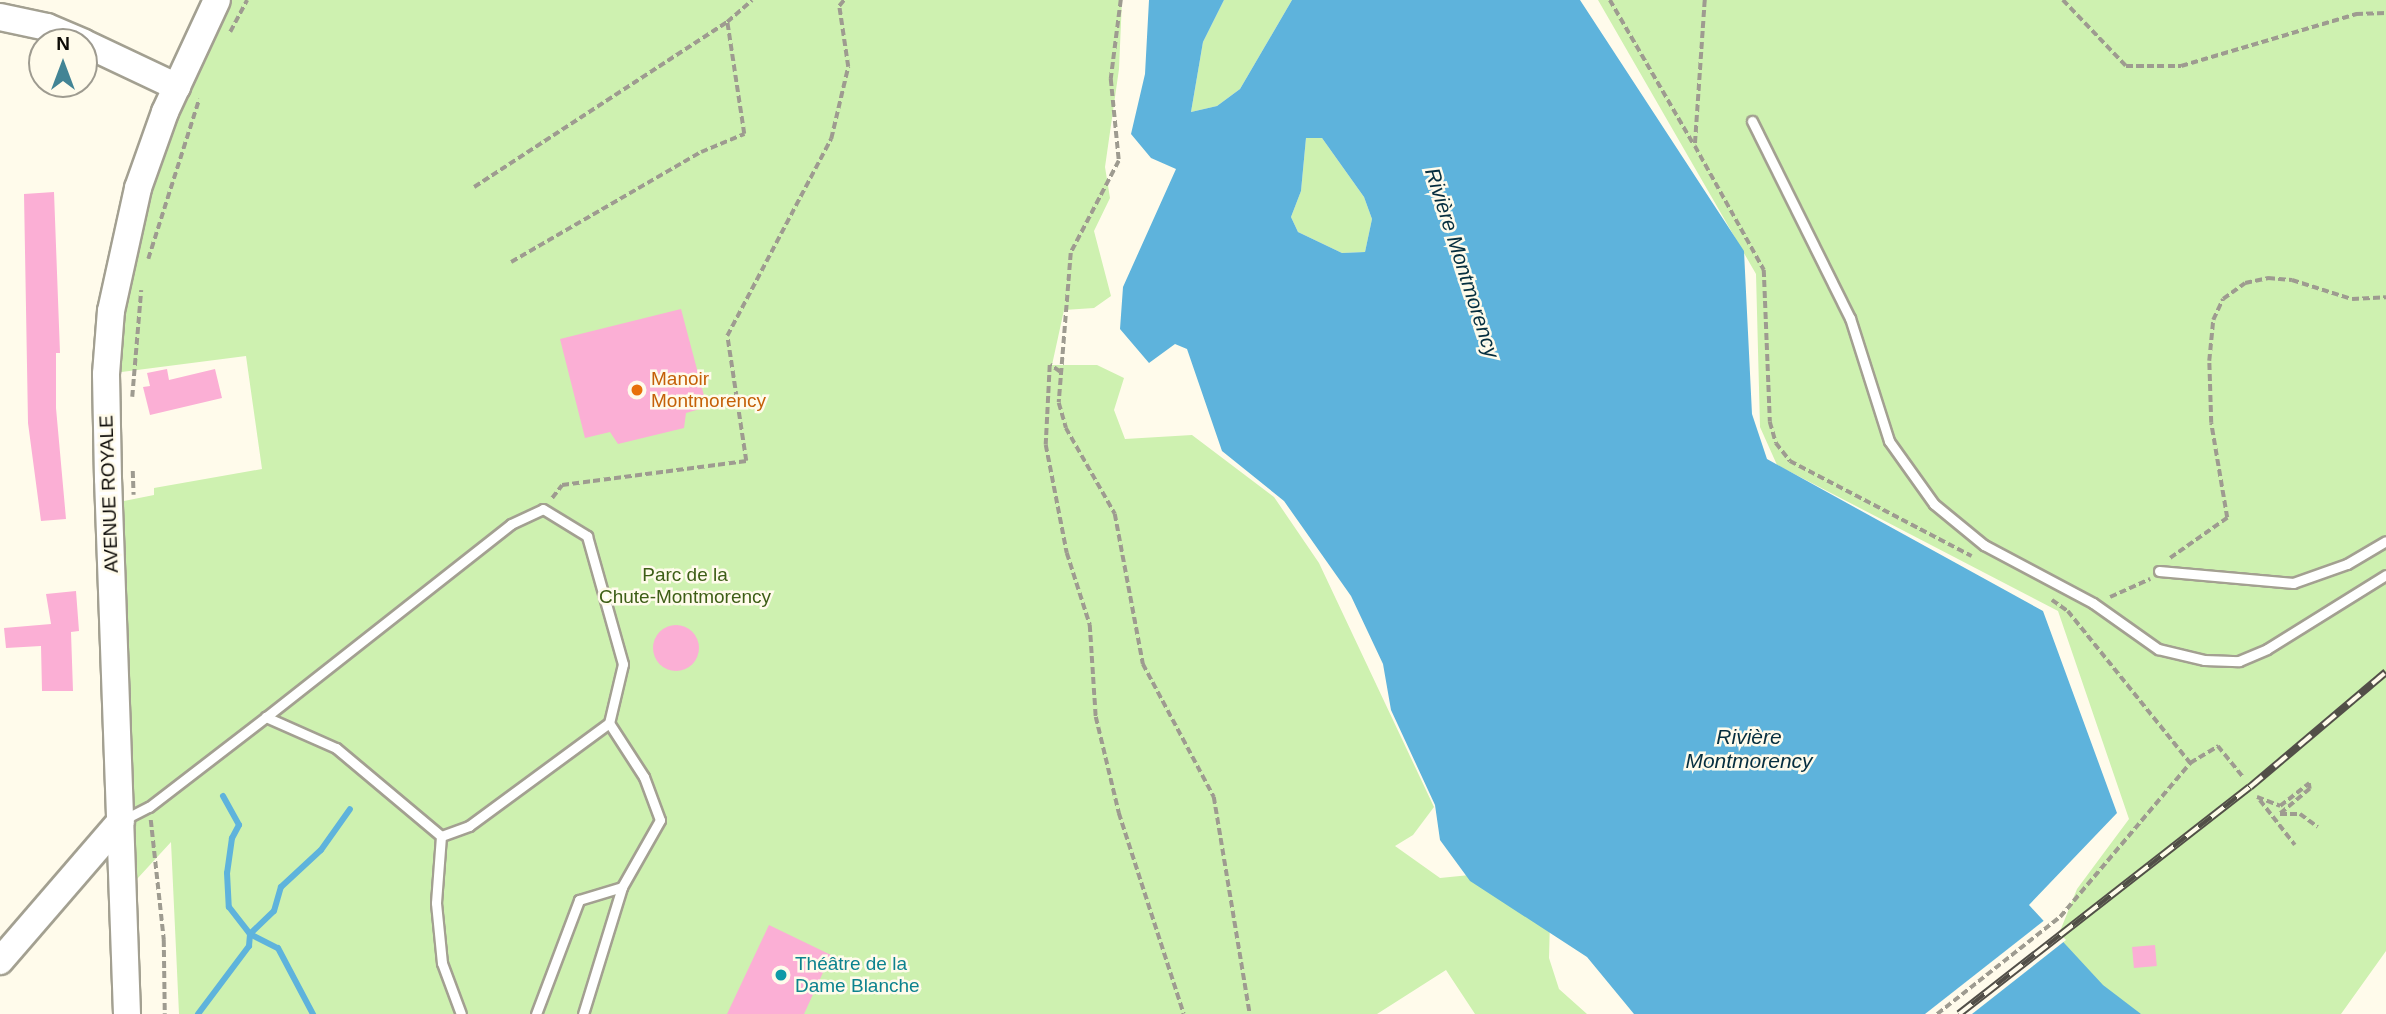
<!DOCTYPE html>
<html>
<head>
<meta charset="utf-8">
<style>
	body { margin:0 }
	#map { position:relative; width:2386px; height:1014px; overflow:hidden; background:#fffbeb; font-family:Helvetica,sans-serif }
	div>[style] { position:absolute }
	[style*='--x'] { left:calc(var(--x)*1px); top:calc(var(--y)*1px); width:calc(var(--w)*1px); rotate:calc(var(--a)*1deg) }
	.green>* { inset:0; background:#cef1b0 }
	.water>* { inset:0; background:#5eb3dc }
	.pier>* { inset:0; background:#fffbeb }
	.stream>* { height:6px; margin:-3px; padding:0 3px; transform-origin:3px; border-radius:3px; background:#5eb3dc }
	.building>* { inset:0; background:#fbafd5; transform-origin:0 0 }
	.round { border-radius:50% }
	.path>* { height:3.5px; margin-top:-1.75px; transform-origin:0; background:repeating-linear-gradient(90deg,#9e9b90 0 7px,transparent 0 10.5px) }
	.roads { filter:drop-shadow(2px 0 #a3a091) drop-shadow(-2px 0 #a3a091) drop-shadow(0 2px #a3a091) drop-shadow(0 -2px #a3a091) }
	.lane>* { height:9px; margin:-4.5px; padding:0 4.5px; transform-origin:4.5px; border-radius:4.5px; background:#fff }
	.secondary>* { height:26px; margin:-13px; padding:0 13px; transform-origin:13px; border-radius:13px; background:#fff }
	.rail>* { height:8px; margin-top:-4px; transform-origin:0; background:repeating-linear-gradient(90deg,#fffbeb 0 16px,#524f48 0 32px); box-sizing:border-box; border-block:2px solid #524f48 }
	.dots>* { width:19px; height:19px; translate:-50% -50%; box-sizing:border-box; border:4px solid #fffbeb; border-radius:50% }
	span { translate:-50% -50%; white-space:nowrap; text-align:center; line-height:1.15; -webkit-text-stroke:5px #fffbeb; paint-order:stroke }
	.food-label { font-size:19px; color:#c56008 }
	.left { translate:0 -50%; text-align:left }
	.street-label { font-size:19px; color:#0d0b07 }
	.park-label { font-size:19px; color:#3d5e16 }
	.culture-label { font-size:19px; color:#0d838f }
	.water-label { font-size:21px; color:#052e3f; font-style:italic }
	.north { position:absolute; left:28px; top:28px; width:70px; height:70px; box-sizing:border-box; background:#fffbeb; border:2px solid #9e9b90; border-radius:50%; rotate:0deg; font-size:19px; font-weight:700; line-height:28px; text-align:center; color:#0d0b07 }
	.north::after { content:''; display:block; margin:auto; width:24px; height:32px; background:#428495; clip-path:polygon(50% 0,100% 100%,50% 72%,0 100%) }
</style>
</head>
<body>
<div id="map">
	<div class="green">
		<div style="clip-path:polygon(217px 0,1122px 0,1119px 69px,1105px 167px,1110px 198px,1094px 231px,1111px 296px,1094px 308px,1064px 310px,1052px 365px,1097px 365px,1124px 378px,1114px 410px,1125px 439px,1192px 435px,1274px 497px,1319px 563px,1434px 807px,1413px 835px,1395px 846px,1440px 878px,1490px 873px,1550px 919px,1549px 958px,1559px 989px,1587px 1014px,1475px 1014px,1446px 970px,1377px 1014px,179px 1014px,171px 842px,126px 891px,109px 504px,154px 495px,154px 488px,262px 469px,246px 356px,106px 374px,122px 249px)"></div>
		<div style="clip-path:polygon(1224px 0,1292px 0,1240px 89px,1217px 106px,1191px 112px,1203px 42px)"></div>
		<div style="clip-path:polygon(1598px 0,2386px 0,2386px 951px,2341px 1014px,2118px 1014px,2048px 961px,2077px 889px,2129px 819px,2058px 611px,1777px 465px,1760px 427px,1756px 274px)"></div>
		<div style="clip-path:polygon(1306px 138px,1322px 138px,1364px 197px,1372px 219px,1365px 252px,1342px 253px,1298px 232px,1291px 217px,1301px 191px)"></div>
	</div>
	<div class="water">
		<div style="clip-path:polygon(evenodd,1149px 0,1224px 0,1203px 42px,1191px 112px,1217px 106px,1240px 89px,1292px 0,1580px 0,1744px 251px,1752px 414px,1767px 459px,2043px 611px,2117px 813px,2029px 905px,2103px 985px,2141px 1014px,1634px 1014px,1587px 957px,1470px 881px,1440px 840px,1435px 805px,1391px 710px,1383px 664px,1351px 596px,1284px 501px,1222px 451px,1187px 349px,1175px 344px,1149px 363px,1120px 329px,1123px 287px,1176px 169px,1151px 158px,1131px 134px,1145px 74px,1149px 0,1306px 138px,1322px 138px,1364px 197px,1372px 219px,1365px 252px,1342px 253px,1298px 232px,1291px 217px,1301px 191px,1306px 138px)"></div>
	</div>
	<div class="pier">
		<div style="clip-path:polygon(2046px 919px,2066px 940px,1972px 1014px,1925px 1014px)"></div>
	</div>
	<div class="stream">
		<div style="--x:223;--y:796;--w:33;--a:61"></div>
		<div style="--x:239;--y:825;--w:15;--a:118"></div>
		<div style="--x:232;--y:838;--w:35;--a:98"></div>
		<div style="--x:227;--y:873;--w:34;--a:87"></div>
		<div style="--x:229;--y:907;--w:34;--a:52"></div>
		<div style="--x:250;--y:934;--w:31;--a:27"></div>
		<div style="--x:278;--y:948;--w:75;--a:62.1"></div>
		<div style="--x:198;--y:1014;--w:85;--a:-53.1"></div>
		<div style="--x:249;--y:946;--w:12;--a:-85"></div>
		<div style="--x:250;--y:934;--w:33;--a:-44"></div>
		<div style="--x:274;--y:911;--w:25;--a:-74"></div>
		<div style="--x:281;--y:887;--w:54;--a:-42.8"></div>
		<div style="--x:321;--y:850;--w:50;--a:-54.7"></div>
	</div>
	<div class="building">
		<div style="clip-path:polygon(54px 192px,60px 353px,56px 353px,56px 408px,66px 519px,41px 521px,28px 423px,24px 194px)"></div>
		<div style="clip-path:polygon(681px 309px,707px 407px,686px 413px,684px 428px,618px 444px,610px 432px,585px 438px,560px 339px)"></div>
		<div style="clip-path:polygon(167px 369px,169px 380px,215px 369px,222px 398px,150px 415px,143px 387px,150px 386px,147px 373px)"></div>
		<div style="clip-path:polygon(76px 591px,79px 631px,71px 632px,73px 691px,42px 691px,41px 646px,6px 648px,4px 628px,51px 624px,46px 594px)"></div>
		<div class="round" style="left:653px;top:625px;width:46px;height:46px"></div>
		<div style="clip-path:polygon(769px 925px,831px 955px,804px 1014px,727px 1014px)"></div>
		<div style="left:2155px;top:945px;width:21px;height:23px;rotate:85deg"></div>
	</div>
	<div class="path">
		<div style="--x:1121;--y:0;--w:80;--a:97.2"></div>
		<div style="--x:1111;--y:79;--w:82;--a:84.4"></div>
		<div style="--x:1119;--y:161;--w:104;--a:117.6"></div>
		<div style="--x:1071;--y:253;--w:150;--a:94.6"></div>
		<div style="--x:1059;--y:403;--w:26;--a:74"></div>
		<div style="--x:1066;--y:428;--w:99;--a:60.3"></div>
		<div style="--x:1115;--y:514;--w:153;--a:79.4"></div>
		<div style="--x:1143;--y:664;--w:151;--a:61.9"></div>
		<div style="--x:1214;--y:797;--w:220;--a:80.6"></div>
		<div style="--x:1610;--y:0;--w:168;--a:59.9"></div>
		<div style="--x:1705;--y:0;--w:146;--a:93.9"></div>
		<div style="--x:1695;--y:146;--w:142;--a:60.9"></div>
		<div style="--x:1764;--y:270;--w:152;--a:87.7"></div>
		<div style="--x:1770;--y:422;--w:22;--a:74"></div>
		<div style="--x:1776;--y:443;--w:23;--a:52"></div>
		<div style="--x:1790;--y:461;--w:205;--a:27.6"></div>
		<div style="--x:2063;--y:0;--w:91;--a:46.3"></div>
		<div style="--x:2126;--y:66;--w:55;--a:0"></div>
		<div style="--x:2181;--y:66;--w:183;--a:-16.5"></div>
		<div style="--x:2356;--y:14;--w:30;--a:-2"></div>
		<div style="--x:230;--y:32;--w:36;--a:-62"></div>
		<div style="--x:474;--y:187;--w:302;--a:-33.1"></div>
		<div style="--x:727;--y:22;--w:33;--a:-41"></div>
		<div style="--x:148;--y:259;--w:168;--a:-72.3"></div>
		<div style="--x:511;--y:262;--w:220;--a:-30.1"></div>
		<div style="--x:701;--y:152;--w:47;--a:-22.7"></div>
		<div style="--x:744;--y:134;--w:113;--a:-98.6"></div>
		<div style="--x:1060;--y:372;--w:12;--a:-145"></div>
		<div style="--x:1050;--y:365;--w:80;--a:92.9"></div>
		<div style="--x:1046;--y:445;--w:110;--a:79"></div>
		<div style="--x:1067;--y:553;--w:76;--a:72.3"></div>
		<div style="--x:1090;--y:625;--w:92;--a:86.3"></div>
		<div style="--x:1096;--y:717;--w:99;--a:76.5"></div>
		<div style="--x:1119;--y:813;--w:211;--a:72.1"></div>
		<div style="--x:132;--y:397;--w:107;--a:-85.2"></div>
		<div style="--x:133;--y:471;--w:24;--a:88"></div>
		<div style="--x:552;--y:498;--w:16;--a:-52"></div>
		<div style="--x:562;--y:485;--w:186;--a:-7.4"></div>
		<div style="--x:746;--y:461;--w:126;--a:-98.6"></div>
		<div style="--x:727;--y:336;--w:223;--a:-62.2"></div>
		<div style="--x:831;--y:139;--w:74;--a:-76.7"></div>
		<div style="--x:848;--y:67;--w:62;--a:-98.4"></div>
		<div style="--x:839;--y:6;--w:8;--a:-50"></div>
		<div style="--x:2170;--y:558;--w:70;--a:-35.1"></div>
		<div style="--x:2227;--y:518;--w:96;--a:-99.6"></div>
		<div style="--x:2211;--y:423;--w:62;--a:-91.8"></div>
		<div style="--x:2209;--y:361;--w:41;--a:-84.4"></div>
		<div style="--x:2213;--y:320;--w:23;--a:-65"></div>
		<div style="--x:2223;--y:299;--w:27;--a:-36"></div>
		<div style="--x:2245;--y:283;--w:24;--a:-12"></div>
		<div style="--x:2268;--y:278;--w:24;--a:5"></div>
		<div style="--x:2292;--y:280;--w:63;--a:17.6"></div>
		<div style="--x:2352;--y:299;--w:34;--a:-3"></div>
		<div style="--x:2110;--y:597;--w:44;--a:-24.2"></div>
		<div style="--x:2052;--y:600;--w:19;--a:35"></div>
		<div style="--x:2068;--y:611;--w:195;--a:51.2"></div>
		<div style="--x:2190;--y:763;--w:33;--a:-31"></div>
		<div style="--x:2218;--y:746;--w:40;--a:51"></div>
		<div style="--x:2257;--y:797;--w:25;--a:21"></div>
		<div style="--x:2280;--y:806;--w:37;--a:-38"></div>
		<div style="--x:2309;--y:783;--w:6;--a:81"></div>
		<div style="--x:2310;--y:789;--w:39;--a:140"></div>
		<div style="--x:2280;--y:814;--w:20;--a:0"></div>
		<div style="--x:2300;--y:814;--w:22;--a:36"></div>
		<div style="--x:2260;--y:800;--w:57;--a:52.1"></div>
		<div style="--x:151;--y:820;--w:121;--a:83.8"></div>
		<div style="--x:164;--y:940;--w:74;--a:89.2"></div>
		<div style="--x:1937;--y:1014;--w:157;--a:-38.3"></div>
		<div style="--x:2060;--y:917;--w:202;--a:-49.8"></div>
	</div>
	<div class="roads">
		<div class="lane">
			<div style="--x:1752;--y:121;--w:220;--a:63.6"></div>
			<div style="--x:1850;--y:318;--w:129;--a:72.4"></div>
			<div style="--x:1889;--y:441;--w:77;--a:54.5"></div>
			<div style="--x:1934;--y:504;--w:65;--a:39.4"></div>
			<div style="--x:1984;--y:545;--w:123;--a:28"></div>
			<div style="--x:2093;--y:603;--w:80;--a:35.3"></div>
			<div style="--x:2158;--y:649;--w:47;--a:13.4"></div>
			<div style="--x:2204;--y:660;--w:35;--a:2"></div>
			<div style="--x:2239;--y:661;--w:30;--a:-23"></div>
			<div style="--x:2267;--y:649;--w:140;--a:-31.9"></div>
			<div style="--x:543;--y:509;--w:52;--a:31.5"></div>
			<div style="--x:587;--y:536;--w:133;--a:74.3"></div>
			<div style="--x:623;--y:664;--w:61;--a:103.3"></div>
			<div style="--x:609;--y:723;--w:174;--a:143.7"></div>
			<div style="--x:469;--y:826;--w:30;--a:160"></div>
			<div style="--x:441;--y:836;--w:137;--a:-140"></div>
			<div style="--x:336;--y:748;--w:77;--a:-156.1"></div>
			<div style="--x:266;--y:717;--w:312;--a:-38.2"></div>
			<div style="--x:511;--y:524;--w:35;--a:-25"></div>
			<div style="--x:2159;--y:571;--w:135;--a:5.1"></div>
			<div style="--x:2293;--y:583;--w:57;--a:-19.4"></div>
			<div style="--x:2347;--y:564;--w:45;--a:-30.5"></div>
			<div style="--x:123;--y:820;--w:29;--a:-27"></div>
			<div style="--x:149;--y:807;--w:148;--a:-37.6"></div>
			<div style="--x:441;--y:836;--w:67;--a:94.3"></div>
			<div style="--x:436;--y:903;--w:60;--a:84.3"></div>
			<div style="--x:442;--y:963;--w:54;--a:69.6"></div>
			<div style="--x:536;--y:1014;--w:122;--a:-69.3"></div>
			<div style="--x:579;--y:900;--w:45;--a:-16.8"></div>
			<div style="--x:583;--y:1014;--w:133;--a:-72.9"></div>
			<div style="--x:622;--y:887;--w:77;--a:-60.4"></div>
			<div style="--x:660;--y:820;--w:46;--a:-110.4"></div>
			<div style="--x:644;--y:777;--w:64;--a:-122.9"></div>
		</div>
		<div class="secondary">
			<div style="--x:0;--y:17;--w:48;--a:12"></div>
			<div style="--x:47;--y:27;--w:39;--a:23"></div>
			<div style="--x:84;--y:43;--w:103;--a:25.3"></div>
			<div style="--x:0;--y:961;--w:185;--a:-49.2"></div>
			<div style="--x:127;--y:1014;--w:535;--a:-92.03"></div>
			<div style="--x:108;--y:479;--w:105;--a:-91.1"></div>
			<div style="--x:106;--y:374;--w:63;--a:-85.5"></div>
			<div style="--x:111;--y:311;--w:126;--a:-77.6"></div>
			<div style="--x:138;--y:188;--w:81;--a:-70.4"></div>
			<div style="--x:165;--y:112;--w:123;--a:-65.1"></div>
		</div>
	</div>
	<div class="rail">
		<div style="--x:1959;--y:1014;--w:369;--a:-38"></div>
		<div style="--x:2250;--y:787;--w:178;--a:-40.2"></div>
	</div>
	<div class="dots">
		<div style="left:637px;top:390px;background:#e8710a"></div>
		<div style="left:781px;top:975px;background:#0f9aa8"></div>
	</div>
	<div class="food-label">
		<span class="left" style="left:651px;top:390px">Manoir<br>Montmorency</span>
	</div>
	<div class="street-label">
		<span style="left:109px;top:494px;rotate:-92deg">AVENUE ROYALE</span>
	</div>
	<div class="park-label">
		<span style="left:685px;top:586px">Parc de la<br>Chute-Montmorency</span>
	</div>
	<div class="culture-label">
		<span class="left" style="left:795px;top:975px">Théâtre de la<br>Dame Blanche</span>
	</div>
	<div class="water-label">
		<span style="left:1462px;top:263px;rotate:72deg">Rivière Montmorency</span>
		<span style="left:1749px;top:749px">Rivière<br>Montmorency</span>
	</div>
	<div class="north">N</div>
</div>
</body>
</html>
